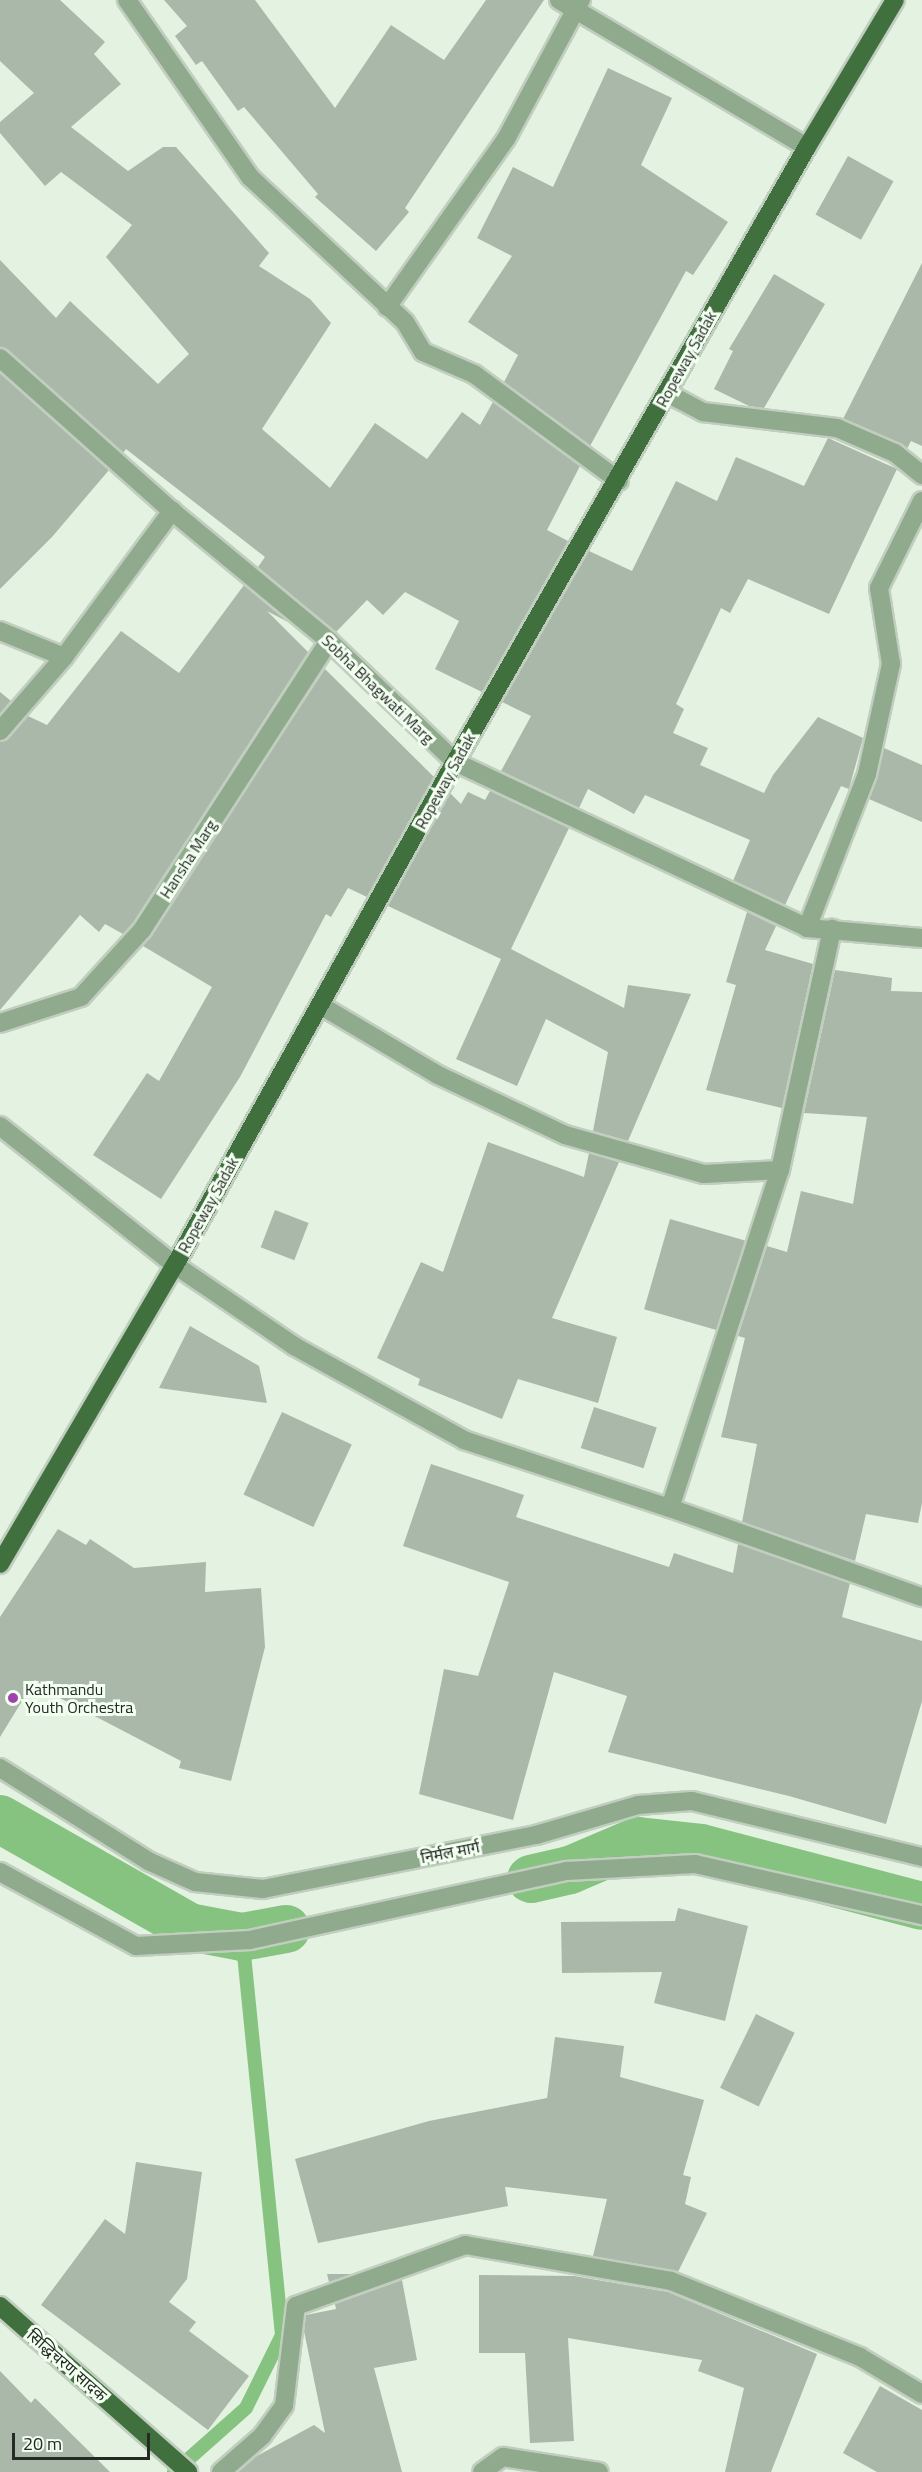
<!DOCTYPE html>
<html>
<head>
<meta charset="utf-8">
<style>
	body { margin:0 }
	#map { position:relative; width:922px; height:2472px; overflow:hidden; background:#e3f2e1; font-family:"Titillium Web","Noto Sans Devanagari",sans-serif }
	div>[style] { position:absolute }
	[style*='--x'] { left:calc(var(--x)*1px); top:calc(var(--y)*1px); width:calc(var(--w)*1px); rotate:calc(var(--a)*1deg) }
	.stream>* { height:14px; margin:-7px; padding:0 7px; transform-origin:7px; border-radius:7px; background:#86c381 }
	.canal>* { height:48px; margin:-24px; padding:0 24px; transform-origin:24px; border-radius:24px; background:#86c381 }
	.building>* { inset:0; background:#a9b8a8; transform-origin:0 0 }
	.roads { filter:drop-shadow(2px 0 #c1cebf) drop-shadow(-2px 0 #c1cebf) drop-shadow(0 2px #c1cebf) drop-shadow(0 -2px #c1cebf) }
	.minor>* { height:18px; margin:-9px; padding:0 9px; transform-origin:9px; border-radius:9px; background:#8faa8d }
	.major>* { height:18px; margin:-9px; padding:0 9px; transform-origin:9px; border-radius:9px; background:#40703d }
	.dots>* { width:16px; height:16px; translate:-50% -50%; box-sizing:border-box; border:3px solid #f2fff1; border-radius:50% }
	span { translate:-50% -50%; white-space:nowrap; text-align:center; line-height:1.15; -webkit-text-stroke:6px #f2fff1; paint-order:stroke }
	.street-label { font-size:16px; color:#252a24 }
	.poi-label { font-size:16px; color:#252a24 }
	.left { translate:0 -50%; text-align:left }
	.scale { position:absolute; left:12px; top:2433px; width:138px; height:27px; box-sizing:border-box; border:3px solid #252a24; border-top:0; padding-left:8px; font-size:18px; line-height:21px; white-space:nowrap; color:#252a24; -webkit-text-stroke:4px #f2fff1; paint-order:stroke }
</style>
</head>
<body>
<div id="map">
	<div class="stream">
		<div style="--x:174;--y:2472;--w:96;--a:-41.6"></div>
		<div style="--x:246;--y:2408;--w:81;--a:-63.7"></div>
		<div style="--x:282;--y:2335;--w:400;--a:-95.7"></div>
	</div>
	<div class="canal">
		<div style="--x:0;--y:1819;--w:218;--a:29.7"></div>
		<div style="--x:189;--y:1927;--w:54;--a:10.7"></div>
		<div style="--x:242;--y:1937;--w:45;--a:-10.3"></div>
		<div style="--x:531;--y:1879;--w:40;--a:-13"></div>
		<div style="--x:570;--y:1870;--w:74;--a:-23.1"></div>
		<div style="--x:638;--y:1841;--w:63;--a:6.3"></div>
		<div style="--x:701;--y:1848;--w:228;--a:14.7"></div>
	</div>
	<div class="building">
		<div style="clip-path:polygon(0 0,60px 0,105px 42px,94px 54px,121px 84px,71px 127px,128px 171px,163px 147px,176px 147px,269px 253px,259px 266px,310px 299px,331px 323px,262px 429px,330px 488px,375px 423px,427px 459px,462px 412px,480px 425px,493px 402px,580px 466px,547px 530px,568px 541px,482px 692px,435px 669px,459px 621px,405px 592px,383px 615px,367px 600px,336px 632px,258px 567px,265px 557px,126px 449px,123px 453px,0 347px,0 260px,56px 318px,70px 301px,158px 384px,189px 354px,106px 257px,132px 225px,61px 172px,45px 186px,0 133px,0 122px,34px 93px,0 61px)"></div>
		<div style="clip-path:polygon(164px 0,255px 0,335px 108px,391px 25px,444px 60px,486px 0,544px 0,405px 208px,409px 212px,376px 251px,315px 197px,318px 194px,244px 107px,238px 111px,202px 61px,196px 65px,175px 36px,187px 26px)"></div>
		<div style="clip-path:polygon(608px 68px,672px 98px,641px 165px,728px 222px,693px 275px,686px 271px,590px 446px,504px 382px,518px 355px,468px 322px,512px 256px,477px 238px,513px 167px,553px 187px)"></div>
		<div style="left:848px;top:156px;width:52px;height:67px;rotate:29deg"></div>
		<div style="clip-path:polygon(922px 263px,922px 446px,911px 441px,907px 449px,843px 419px)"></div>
		<div style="clip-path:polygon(774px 274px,825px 304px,764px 408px,749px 406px,714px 389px,733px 351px,729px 349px)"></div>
		<div style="clip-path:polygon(0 373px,109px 470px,52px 537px,0 589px)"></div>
		<div style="clip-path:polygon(828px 438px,897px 469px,829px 614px,748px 579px,730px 613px,721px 608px,676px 704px,684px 709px,673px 733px,708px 748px,700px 765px,764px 793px,773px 775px,818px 717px,863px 738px,849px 789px,841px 786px,785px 905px,733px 881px,750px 840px,645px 795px,634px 814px,588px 789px,579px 808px,501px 771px,531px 716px,502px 702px,589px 551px,632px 571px,676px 481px,717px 501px,736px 457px,804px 486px)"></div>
		<div style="clip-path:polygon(244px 585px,288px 622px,267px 611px,308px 652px,133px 923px,123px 934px,105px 924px,99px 932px,80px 915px,0 1010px,0 742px,9px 738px,28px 716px,47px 725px,121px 631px,179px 673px)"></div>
		<div style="clip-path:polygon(325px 669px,434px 777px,367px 897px,348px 888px,331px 917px,326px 914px,240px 1077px,161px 1199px,93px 1155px,147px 1073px,159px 1081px,212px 987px,143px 946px)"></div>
		<div style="clip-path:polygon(0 692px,11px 701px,0 714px)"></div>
		<div style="clip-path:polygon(884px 748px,922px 765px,922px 822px,869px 799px)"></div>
		<div style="clip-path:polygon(490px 791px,569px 828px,511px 949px,624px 1008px,628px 985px,691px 994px,628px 1141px,593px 1131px,608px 1052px,546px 1019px,517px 1086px,456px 1059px,501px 959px,388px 906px,450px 793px,461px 804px,468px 792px,485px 800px)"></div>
		<div style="clip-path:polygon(747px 912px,776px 926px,765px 950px,813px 964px,782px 1108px,706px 1090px,736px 985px,726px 982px)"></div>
		<div style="clip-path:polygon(835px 970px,892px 978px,891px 991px,922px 992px,922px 1503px,918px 1523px,866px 1514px,855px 1561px,742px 1522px,757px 1444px,721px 1437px,745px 1338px,738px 1336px,767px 1246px,787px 1252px,801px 1191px,853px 1204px,867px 1117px,804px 1113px)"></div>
		<div style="clip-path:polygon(488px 1142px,584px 1177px,589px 1153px,619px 1162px,552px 1318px,617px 1337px,598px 1403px,518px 1379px,502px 1419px,418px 1385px,420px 1379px,377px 1358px,421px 1262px,443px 1272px)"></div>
		<div style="left:275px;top:1210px;width:36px;height:40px;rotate:21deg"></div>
		<div style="left:670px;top:1219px;width:78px;height:94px;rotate:16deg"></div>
		<div style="clip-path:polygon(190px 1326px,259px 1366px,267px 1403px,159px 1388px)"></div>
		<div style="left:594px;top:1407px;width:66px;height:43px;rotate:18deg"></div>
		<div style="left:282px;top:1412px;width:77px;height:91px;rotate:25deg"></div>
		<div style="clip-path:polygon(431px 1464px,524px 1495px,516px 1517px,669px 1567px,674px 1553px,733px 1573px,738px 1544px,850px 1583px,842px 1617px,922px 1641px,922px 1701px,886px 1824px,789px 1796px,608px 1752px,627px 1696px,554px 1672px,513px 1820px,419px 1794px,444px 1669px,478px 1676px,509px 1582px,403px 1546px)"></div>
		<div style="clip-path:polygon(58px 1529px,86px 1545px,90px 1539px,134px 1568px,206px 1562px,205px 1592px,261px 1588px,265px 1647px,231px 1781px,179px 1768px,181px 1761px,60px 1698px,35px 1680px,0 1737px,0 1617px)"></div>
		<div style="clip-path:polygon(678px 1908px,748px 1926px,725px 2021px,654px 2003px,662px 1972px,562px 1973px,561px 1922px,675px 1921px)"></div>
		<div style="left:756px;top:2014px;width:43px;height:82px;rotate:26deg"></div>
		<div style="clip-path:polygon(555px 2037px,624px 2046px,620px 2077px,704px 2100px,683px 2175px,691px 2177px,685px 2204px,707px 2213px,678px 2272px,593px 2256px,607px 2199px,505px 2187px,508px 2206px,318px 2243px,295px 2159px,429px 2121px,547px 2098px)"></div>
		<div style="clip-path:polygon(136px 2162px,202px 2172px,187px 2279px,169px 2302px,196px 2322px,189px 2331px,249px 2376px,208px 2430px,41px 2305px,105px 2219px,125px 2234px)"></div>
		<div style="clip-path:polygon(327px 2274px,352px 2274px,329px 2282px)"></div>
		<div style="clip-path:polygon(479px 2275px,574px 2276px,668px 2292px,817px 2354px,771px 2472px,725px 2472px,744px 2388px,698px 2371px,702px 2360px,568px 2338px,574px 2441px,530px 2443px,525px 2353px,479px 2353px)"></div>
		<div style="clip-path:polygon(402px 2280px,417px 2360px,374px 2368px,402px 2472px,238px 2472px,255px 2457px,314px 2425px,325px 2433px,304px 2331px,306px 2315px,336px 2309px,335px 2304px)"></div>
		<div style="clip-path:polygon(0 2371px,31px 2403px,35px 2398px,110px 2472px,0 2472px)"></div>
		<div style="clip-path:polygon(880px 2386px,922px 2410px,922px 2472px,877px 2472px,843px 2453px)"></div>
	</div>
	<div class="roads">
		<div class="minor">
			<div style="--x:127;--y:0;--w:216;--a:55.2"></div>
			<div style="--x:250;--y:177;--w:212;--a:43.1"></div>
			<div style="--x:405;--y:322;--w:35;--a:59"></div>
			<div style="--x:423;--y:352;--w:56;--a:23.3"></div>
			<div style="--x:474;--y:374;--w:180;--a:36.4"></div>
			<div style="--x:559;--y:0;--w:288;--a:30.7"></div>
			<div style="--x:387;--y:307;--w:206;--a:-54.7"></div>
			<div style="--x:506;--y:139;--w:158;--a:-61.7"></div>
			<div style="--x:0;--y:358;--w:230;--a:41.7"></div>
			<div style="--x:172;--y:511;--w:204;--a:39.6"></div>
			<div style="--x:329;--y:641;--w:175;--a:43.8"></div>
			<div style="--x:455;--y:762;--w:389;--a:25.2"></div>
			<div style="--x:807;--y:928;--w:115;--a:5"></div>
			<div style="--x:667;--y:393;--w:41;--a:27.8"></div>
			<div style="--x:703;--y:412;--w:135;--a:6.8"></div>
			<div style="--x:837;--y:428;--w:63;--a:23.3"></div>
			<div style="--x:895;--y:453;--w:35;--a:39"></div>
			<div style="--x:0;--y:631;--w:69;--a:22.1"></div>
			<div style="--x:0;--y:731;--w:98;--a:-49.1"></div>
			<div style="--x:64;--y:657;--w:182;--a:-53.5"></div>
			<div style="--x:807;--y:928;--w:165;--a:-68.7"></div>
			<div style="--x:867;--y:774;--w:113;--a:-77.7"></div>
			<div style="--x:891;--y:664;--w:77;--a:-99"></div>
			<div style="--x:879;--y:588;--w:97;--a:-63.7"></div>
			<div style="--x:320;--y:1005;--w:137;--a:30.7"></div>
			<div style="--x:438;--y:1075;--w:140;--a:25.3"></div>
			<div style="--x:565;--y:1135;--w:144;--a:15.7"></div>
			<div style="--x:704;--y:1174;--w:76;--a:-3"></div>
			<div style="--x:0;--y:1023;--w:85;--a:-17.8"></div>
			<div style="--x:81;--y:997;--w:91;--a:-47.7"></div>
			<div style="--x:142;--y:930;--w:344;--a:-57.1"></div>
			<div style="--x:0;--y:1126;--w:223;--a:38.5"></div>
			<div style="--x:175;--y:1265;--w:144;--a:34.2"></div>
			<div style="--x:294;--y:1346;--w:194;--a:28.9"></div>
			<div style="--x:464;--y:1440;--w:217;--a:18.3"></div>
			<div style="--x:670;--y:1508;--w:267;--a:19.5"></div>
			<div style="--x:670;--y:1508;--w:355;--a:-72"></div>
			<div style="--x:780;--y:1170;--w:247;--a:-77.8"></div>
			<div style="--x:0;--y:1768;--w:175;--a:32.1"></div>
			<div style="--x:148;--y:1861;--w:51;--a:24.1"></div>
			<div style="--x:195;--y:1882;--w:68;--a:5.9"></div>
			<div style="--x:263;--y:1889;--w:278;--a:-11.2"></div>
			<div style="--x:536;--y:1835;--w:106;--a:-16.4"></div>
			<div style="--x:638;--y:1805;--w:54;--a:-4.2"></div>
			<div style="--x:692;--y:1801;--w:237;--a:13.7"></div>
			<div style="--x:0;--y:1872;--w:155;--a:28.6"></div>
			<div style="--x:136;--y:1946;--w:114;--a:-3"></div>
			<div style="--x:250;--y:1940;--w:324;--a:-12.3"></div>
			<div style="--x:567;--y:1871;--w:128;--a:-3.1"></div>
			<div style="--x:695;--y:1864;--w:233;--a:12.7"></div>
			<div style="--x:221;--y:2472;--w:55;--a:-41.3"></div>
			<div style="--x:262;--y:2436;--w:37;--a:-54"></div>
			<div style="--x:284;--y:2406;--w:101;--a:-83.2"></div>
			<div style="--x:296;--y:2306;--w:180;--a:-19.8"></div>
			<div style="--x:465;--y:2245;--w:209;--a:9.9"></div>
			<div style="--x:671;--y:2281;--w:204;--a:21.9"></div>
			<div style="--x:860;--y:2357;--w:72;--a:30.8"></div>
			<div style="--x:482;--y:2472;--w:26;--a:-36"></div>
			<div style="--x:503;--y:2457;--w:97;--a:8.9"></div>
		</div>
		<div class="major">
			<div style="--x:0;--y:1564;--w:346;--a:-59.7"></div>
			<div style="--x:175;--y:1265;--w:576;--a:-60.9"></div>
			<div style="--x:455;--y:762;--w:709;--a:-60.22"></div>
			<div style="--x:807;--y:147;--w:171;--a:-59.1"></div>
			<div style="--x:0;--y:2306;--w:251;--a:41.4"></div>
		</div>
	</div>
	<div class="dots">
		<div style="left:13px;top:1698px;background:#9f42ab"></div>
	</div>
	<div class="street-label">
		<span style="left:686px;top:359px;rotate:-61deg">Ropeway Sadak</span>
		<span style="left:378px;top:689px;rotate:44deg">Sobha Bhagwati Marg</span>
		<span style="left:445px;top:781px;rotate:-61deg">Ropeway Sadak</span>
		<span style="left:188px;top:859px;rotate:-57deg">Hansha Marg</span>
		<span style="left:208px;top:1205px;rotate:-61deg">Ropeway Sadak</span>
		<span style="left:450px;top:1852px;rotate:-11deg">निर्मल मार्ग</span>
		<span style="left:67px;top:2365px;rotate:41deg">सिद्धिचरण सादक</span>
	</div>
	<div class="poi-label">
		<span class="left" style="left:25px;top:1698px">Kathmandu<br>Youth Orchestra</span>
	</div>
	<div class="scale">20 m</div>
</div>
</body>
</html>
